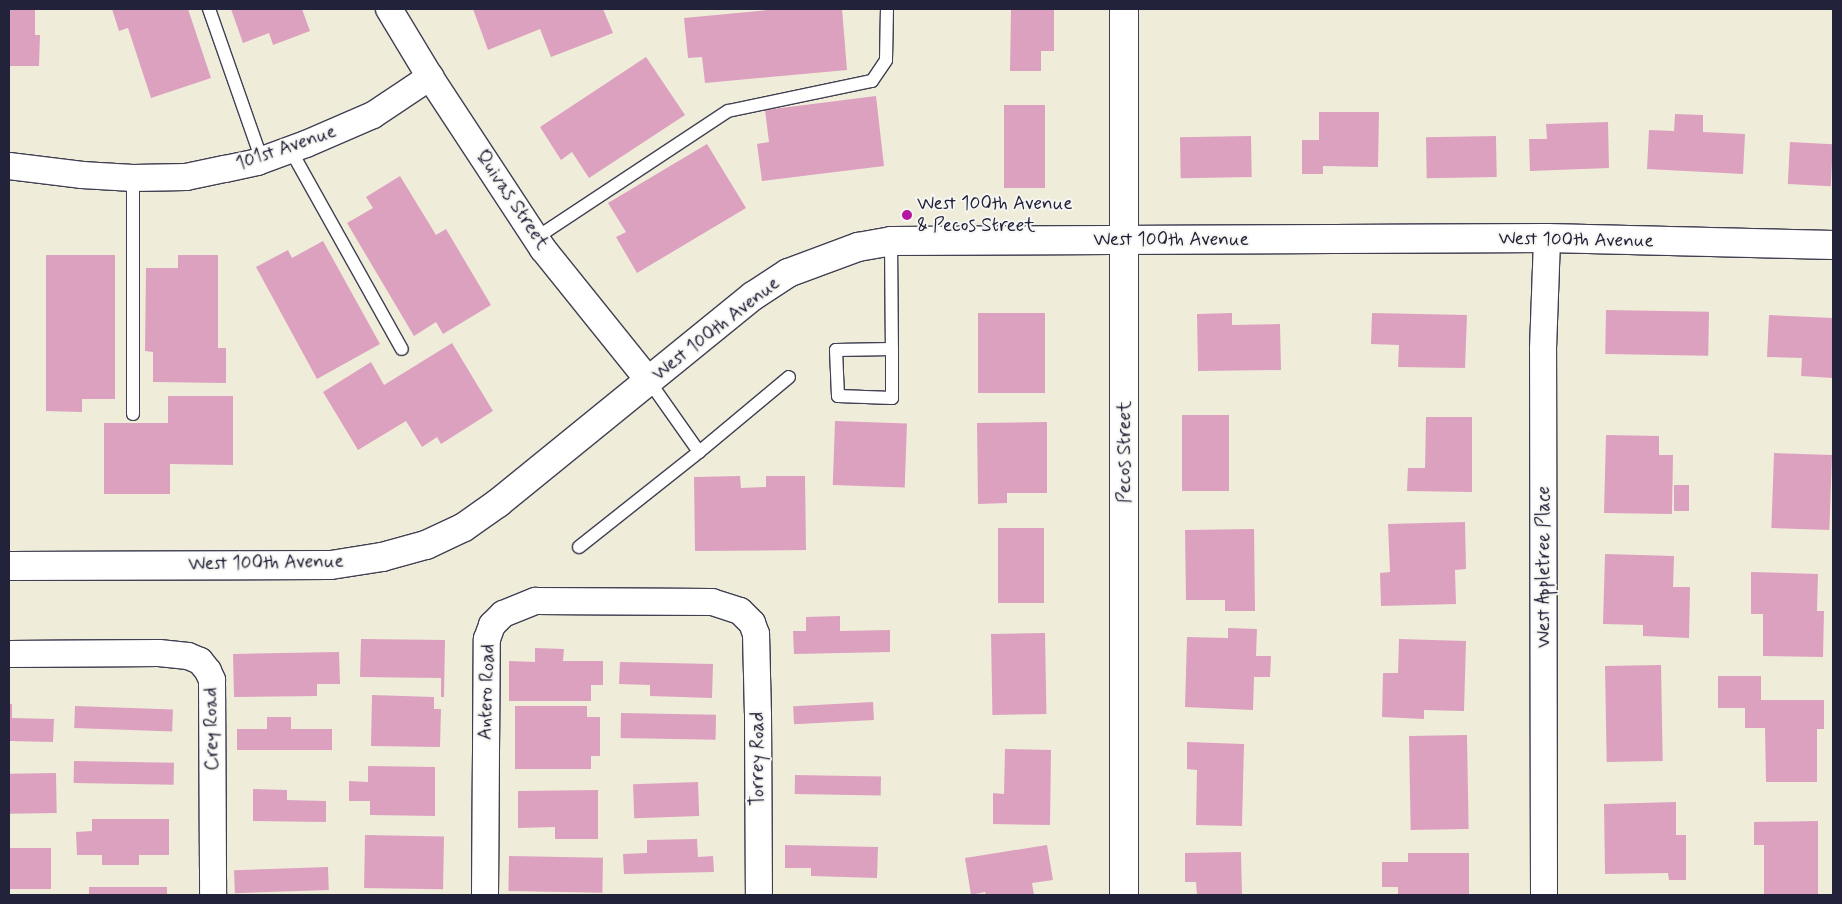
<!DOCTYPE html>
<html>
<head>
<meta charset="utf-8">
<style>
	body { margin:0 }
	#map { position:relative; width:1842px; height:904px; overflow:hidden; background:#f0ecda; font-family:Mynerve,sans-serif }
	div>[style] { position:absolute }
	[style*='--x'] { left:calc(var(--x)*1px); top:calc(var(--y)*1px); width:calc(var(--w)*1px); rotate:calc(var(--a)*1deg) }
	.building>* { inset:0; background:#dca1bf; transform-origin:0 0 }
	.roads { filter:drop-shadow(1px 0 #414053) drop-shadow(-1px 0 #414053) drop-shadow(0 1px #414053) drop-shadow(0 -1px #414053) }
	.service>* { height:12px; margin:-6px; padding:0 6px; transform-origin:6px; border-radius:6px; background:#fff }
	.minor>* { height:26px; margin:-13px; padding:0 13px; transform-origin:13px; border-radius:13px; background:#fff }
	.tertiary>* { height:28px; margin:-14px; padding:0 14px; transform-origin:14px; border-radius:14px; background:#fff }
	.dots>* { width:14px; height:14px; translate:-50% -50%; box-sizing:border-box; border:2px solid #f6f6f2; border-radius:50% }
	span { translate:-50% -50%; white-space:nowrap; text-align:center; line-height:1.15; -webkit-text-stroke:4px #f6f6f2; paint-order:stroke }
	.street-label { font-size:19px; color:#22223b }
	.poi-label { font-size:19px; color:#22223b }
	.left { translate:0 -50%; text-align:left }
	.frame { position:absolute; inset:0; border:10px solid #22223b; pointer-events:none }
</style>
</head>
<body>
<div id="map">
	<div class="building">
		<div style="clip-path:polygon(9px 9px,35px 9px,35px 35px,40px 35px,39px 66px,9px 66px)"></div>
		<div style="clip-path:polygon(112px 9px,188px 9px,211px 78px,151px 98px,128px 28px,119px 31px)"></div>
		<div style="clip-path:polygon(231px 9px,302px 9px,310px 31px,273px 45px,269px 33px,243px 43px)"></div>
		<div style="clip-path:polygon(473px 9px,603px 9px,613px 33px,551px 57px,540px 29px,488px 50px)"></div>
		<div style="clip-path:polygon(779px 9px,842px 9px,847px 70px,705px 83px,702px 57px,688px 58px,684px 18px)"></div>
		<div style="clip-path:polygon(1011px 9px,1054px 9px,1054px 51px,1041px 51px,1041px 71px,1010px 71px)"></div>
		<div style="clip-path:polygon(646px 57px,685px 115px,589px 178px,572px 152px,561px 160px,540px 127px)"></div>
		<div style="clip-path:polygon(876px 96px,884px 166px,762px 181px,757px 144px,769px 142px,765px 110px)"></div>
		<div style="left:1004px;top:105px;width:41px;height:83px"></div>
		<div style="clip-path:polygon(1319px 112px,1379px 112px,1378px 167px,1323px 166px,1323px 174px,1302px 174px,1302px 140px,1319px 140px)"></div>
		<div style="clip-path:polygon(1675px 114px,1703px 115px,1703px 132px,1745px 134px,1743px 174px,1647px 169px,1649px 130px,1674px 131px)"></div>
		<div style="clip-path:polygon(1608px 122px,1609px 168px,1530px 171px,1529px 139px,1547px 139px,1546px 124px)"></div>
		<div style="left:1251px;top:136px;width:41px;height:71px;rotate:89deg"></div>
		<div style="left:1496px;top:136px;width:41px;height:70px;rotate:89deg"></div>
		<div style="left:1790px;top:142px;width:43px;height:42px;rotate:3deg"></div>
		<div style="clip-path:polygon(707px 144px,746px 208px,637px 273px,616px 237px,626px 232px,608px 203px)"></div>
		<div style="clip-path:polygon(400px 176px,436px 235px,446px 229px,491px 305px,443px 334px,436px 322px,414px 336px,347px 223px,373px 208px,366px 197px)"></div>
		<div style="clip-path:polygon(323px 241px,380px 344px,317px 379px,256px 267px,288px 250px,292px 258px)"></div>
		<div style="clip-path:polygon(46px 255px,115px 255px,115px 399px,82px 399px,82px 412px,46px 411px)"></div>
		<div style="clip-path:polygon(178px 255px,218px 255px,218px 348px,226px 348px,226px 383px,153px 382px,153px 352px,145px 351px,146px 268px,178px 268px)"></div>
		<div style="left:1606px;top:310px;width:103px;height:44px;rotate:1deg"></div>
		<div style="left:978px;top:313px;width:67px;height:80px"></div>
		<div style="clip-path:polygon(1232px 313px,1232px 325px,1280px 324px,1281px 370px,1198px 371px,1197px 314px)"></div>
		<div style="clip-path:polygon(1372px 313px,1467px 315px,1465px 368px,1398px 367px,1399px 345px,1371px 344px)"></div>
		<div style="clip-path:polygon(1769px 315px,1833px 318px,1833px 378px,1801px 376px,1802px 358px,1767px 357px)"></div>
		<div style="clip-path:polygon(452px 343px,493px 411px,441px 444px,437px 437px,422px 447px,406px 421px,358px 450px,323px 392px,371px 362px,384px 385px)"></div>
		<div style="clip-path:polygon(168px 396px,233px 396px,233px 465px,170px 464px,170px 494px,104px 494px,104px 423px,168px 423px)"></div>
		<div style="left:1182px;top:415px;width:47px;height:76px"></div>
		<div style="clip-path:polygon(1426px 417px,1472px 417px,1472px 492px,1407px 491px,1408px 468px,1425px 468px)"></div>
		<div style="left:835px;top:421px;width:72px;height:64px;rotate:2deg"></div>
		<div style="clip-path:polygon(1047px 422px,1047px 493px,1007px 493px,1007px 503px,978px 504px,977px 423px)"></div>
		<div style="clip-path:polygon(1606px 435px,1659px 436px,1659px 455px,1673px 455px,1672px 514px,1604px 513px)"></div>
		<div style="left:1774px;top:453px;width:58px;height:75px;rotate:2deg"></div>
		<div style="clip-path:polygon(740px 476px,741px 488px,766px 487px,766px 476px,805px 476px,806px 550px,695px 551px,694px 477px)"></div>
		<div style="left:1674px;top:485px;width:15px;height:26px"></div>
		<div style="clip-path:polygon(1465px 522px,1466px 569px,1455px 570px,1456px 604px,1381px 606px,1380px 573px,1390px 572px,1388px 524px)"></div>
		<div style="left:998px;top:528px;width:46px;height:75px"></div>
		<div style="clip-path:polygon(1254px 529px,1255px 611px,1225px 611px,1225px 600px,1186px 600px,1185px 530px)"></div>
		<div style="clip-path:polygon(1605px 554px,1674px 556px,1673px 587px,1690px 587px,1689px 638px,1643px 636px,1643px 625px,1603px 624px)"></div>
		<div style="clip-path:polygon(1751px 572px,1818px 574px,1817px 611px,1824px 611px,1823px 657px,1763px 656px,1763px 614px,1751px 614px)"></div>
		<div style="clip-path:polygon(840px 616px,840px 631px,890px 630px,890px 652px,794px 654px,793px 631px,806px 631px,806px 617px)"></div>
		<div style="clip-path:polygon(1228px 628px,1257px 629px,1256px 656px,1271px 656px,1270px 677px,1254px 677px,1253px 710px,1185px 707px,1187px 637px,1228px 638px)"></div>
		<div style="left:1045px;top:633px;width:81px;height:54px;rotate:89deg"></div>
		<div style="clip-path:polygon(361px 639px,445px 640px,444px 697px,441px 697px,441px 678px,360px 677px)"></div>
		<div style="clip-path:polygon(1399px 639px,1466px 641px,1464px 711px,1424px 710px,1424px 719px,1382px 717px,1383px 673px,1398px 673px)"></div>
		<div style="clip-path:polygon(535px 648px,564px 649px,563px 661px,603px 661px,603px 685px,591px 685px,591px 701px,509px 701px,509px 661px,535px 662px)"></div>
		<div style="clip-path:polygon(339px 652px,340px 684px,317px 684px,317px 696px,234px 697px,233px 654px)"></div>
		<div style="clip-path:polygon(620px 662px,713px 664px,712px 698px,650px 696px,650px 685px,619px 684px)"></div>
		<div style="left:1661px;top:665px;width:96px;height:56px;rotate:89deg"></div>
		<div style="clip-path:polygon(1718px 676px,1761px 676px,1761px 700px,1824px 700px,1824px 729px,1817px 729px,1817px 782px,1766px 782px,1765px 728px,1745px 728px,1745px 708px,1718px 708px)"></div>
		<div style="clip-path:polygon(372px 695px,434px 697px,434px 709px,441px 709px,440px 747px,371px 746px)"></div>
		<div style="left:873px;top:702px;width:18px;height:80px;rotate:87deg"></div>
		<div style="clip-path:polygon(9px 704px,12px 704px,12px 718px,54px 719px,53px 742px,9px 741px)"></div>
		<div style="left:75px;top:706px;width:98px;height:22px;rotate:2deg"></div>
		<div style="clip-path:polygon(515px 706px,587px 706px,587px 717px,600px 717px,600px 756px,591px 756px,591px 769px,515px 769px)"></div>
		<div style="left:621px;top:713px;width:95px;height:25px;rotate:1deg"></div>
		<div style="clip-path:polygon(267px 717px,291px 717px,291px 729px,332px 729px,332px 750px,237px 750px,237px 729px,267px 729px)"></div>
		<div style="left:1467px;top:735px;width:94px;height:58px;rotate:89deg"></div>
		<div style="clip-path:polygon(1187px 742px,1244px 744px,1242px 826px,1196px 825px,1197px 770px,1187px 769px)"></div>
		<div style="clip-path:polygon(1005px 749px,1051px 750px,1050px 825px,993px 824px,993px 793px,1004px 794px)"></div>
		<div style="left:74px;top:761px;width:100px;height:22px;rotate:1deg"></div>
		<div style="clip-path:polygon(368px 766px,435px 767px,435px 816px,370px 815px,370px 801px,349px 801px,349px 781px,368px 782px)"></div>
		<div style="left:56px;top:773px;width:40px;height:47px;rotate:89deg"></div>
		<div style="left:795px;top:775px;width:86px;height:19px;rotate:1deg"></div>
		<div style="left:698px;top:782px;width:34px;height:65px;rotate:88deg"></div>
		<div style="clip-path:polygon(253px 789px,287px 790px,287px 800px,326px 801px,326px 822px,253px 821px)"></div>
		<div style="clip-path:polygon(598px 790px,598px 839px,555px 839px,555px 827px,518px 828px,518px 791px)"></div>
		<div style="clip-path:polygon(1676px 802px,1676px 835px,1686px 835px,1686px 880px,1669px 880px,1668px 873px,1605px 874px,1604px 804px)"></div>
		<div style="clip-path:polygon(92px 819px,169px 819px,169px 855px,139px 855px,139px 865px,102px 865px,102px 855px,77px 855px,76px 832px,92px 831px)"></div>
		<div style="clip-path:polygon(1818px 821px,1818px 895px,1764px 895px,1764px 845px,1754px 845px,1754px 822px)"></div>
		<div style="left:365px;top:835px;width:79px;height:53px;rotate:1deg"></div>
		<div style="clip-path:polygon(697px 839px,698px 857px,713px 856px,714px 872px,624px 874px,623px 854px,647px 853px,647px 840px)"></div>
		<div style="clip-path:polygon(785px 845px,878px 847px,877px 878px,811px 876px,811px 868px,785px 868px)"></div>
		<div style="clip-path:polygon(1047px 845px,1053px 880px,1032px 883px,1034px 895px,986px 895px,985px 892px,971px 895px,965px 858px)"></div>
		<div style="left:9px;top:848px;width:42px;height:41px"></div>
		<div style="clip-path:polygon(1241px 852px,1242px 895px,1197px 895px,1196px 882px,1185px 882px,1185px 853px)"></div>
		<div style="clip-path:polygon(1408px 853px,1469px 853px,1469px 895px,1398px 895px,1398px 887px,1382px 887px,1382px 862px,1408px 862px)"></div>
		<div style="left:509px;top:856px;width:94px;height:35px;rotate:1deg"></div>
		<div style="left:328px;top:867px;width:23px;height:94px;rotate:88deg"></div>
		<div style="left:167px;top:887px;width:8px;height:78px;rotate:90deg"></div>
	</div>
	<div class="roads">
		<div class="service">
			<div style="--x:209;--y:9;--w:160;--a:70.7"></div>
			<div style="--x:290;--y:149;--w:229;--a:60.8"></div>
			<div style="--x:133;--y:178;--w:236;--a:90"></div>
			<div style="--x:536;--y:238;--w:230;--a:-33.5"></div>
			<div style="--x:728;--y:111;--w:147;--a:-11.8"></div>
			<div style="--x:872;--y:81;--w:25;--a:-56"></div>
			<div style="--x:886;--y:60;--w:51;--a:-88.9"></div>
			<div style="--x:891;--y:241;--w:108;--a:89.5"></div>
			<div style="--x:892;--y:349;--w:49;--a:90"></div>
			<div style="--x:892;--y:398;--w:54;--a:-177.9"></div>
			<div style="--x:838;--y:396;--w:46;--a:-92.5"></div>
			<div style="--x:836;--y:350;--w:56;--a:-1"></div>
			<div style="--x:649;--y:381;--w:87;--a:54.8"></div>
			<div style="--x:699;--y:452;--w:117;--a:-39.8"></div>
			<div style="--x:579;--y:547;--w:153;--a:-38.4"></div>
		</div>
		<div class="minor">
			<div style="--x:389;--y:9;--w:79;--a:58.9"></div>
			<div style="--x:430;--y:77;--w:206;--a:56.7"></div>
			<div style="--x:543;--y:249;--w:169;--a:51.2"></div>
			<div style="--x:9;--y:166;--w:74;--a:7"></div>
			<div style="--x:82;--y:175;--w:51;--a:3.4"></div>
			<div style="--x:133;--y:178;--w:53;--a:-1.1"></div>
			<div style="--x:186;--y:177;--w:40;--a:-12"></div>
			<div style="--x:225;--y:169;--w:33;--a:-12"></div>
			<div style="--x:257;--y:162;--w:52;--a:-20.2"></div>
			<div style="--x:306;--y:144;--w:73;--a:-23.4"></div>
			<div style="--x:373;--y:115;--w:69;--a:-33.7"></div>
			<div style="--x:9;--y:654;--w:150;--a:-0.4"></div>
			<div style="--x:159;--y:653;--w:29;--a:6"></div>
			<div style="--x:188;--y:656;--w:13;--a:23"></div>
			<div style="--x:200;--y:661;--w:13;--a:51"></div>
			<div style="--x:208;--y:671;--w:10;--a:66"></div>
			<div style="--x:212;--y:680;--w:215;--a:89.7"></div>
			<div style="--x:485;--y:895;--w:256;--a:-89.6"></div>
			<div style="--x:487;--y:639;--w:15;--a:-70"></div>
			<div style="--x:492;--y:625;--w:16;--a:-45"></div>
			<div style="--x:503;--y:614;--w:35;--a:-22"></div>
			<div style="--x:536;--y:601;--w:176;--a:0.3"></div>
			<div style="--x:712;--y:602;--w:29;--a:18"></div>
			<div style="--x:740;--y:611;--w:17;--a:45"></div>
			<div style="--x:752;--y:623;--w:12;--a:70"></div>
			<div style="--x:756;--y:634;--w:80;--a:88.6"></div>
			<div style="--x:758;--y:714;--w:181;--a:89.7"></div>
			<div style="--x:1544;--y:895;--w:546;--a:-90.1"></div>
			<div style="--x:1543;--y:349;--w:111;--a:-87.9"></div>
		</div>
		<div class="tertiary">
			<div style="--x:1124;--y:9;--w:886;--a:90"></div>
			<div style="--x:9;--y:566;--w:322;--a:-0.2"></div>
			<div style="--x:331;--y:565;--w:52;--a:-8.9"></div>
			<div style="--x:382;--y:557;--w:46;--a:-15.3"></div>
			<div style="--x:426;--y:545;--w:42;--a:-25.3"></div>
			<div style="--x:464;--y:527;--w:42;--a:-35.2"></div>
			<div style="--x:498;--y:503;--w:328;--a:-39.1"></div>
			<div style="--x:753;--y:296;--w:42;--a:-33.3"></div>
			<div style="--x:788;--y:273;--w:75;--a:-20.4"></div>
			<div style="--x:858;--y:247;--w:34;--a:-10"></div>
			<div style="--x:891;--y:241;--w:656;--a:-0.26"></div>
			<div style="--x:1547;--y:238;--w:286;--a:1.4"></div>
		</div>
	</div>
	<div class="dots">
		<div style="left:907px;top:215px;background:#b5179e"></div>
	</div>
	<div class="street-label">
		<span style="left:286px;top:148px;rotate:-19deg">101st Avenue</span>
		<span style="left:512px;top:200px;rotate:56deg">Quivas Street</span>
		<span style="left:1171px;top:240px">West 100th Avenue</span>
		<span style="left:1576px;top:240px;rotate:1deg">West 100th Avenue</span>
		<span style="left:716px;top:329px;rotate:-38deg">West 100th Avenue</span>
		<span style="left:1125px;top:452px;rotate:-90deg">Pecos Street</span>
		<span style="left:266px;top:563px;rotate:-1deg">West 100th Avenue</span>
		<span style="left:1544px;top:567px;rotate:-90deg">West Appletree Place</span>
		<span style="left:487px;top:692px;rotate:-88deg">Antero Road</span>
		<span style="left:212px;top:729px;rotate:-91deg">Crey Road</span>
		<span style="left:758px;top:759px;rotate:-90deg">Torrey Road</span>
	</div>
	<div class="poi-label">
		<span class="left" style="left:917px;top:215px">West 100th Avenue<br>&amp; Pecos Street</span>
	</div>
	<div class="frame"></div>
</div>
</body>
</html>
